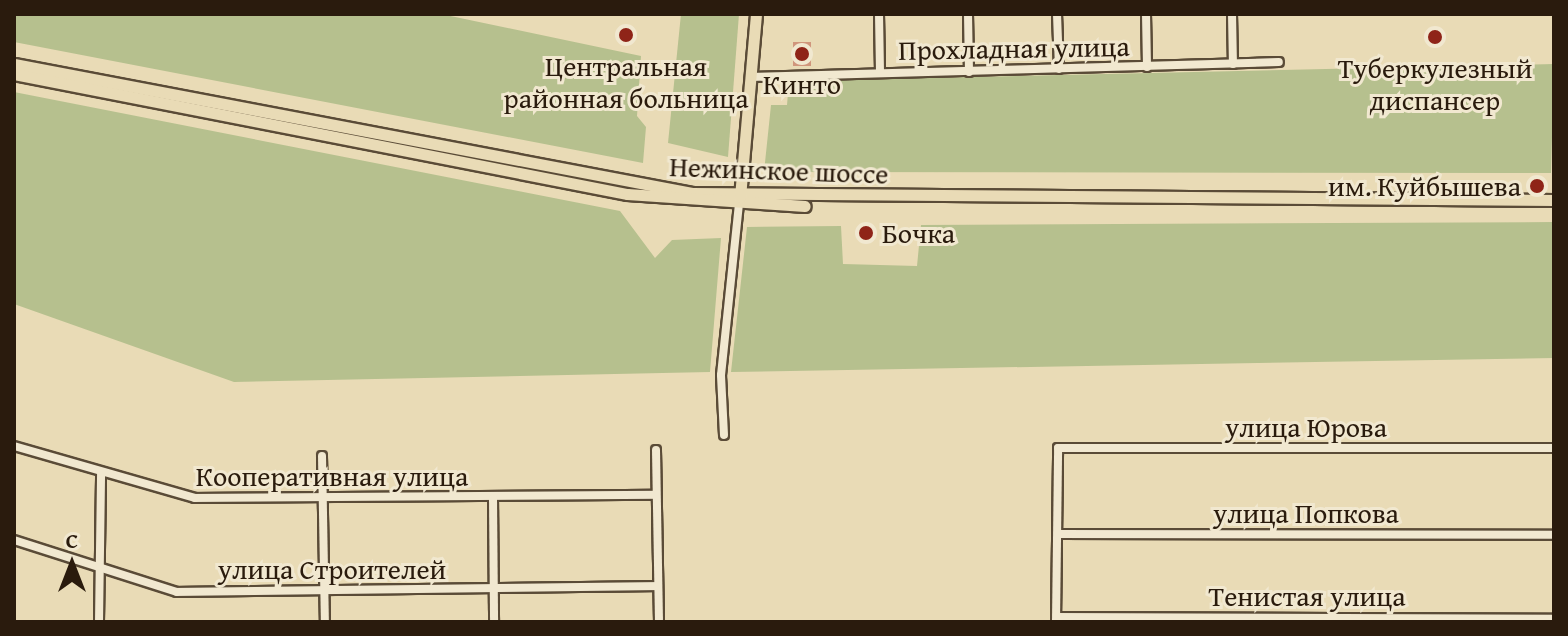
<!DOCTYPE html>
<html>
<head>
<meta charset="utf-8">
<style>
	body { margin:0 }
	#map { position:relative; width:1568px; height:636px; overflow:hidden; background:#e9dbb6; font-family:"Gentium Book Plus",serif }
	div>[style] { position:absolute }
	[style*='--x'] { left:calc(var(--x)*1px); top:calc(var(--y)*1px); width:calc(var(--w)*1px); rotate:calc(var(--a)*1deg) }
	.green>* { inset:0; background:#b6c08e }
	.building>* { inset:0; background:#d0967c; transform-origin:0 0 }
	.roads { filter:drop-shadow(2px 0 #5a4b37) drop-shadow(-2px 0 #5a4b37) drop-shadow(0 2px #5a4b37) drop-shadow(0 -2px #5a4b37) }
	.minor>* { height:8px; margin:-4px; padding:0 4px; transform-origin:4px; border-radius:4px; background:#f1e8d0 }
	.major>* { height:11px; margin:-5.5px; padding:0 5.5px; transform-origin:5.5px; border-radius:5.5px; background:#e9dbb6 }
	.dots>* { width:22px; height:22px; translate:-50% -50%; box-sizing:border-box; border:4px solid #f1e8d0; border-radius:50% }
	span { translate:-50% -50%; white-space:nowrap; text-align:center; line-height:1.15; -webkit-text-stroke:6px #f1e8d0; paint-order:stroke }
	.street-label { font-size:28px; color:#2a1b0d }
	.poi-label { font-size:28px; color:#2a1b0d }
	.right { translate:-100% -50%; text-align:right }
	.left { translate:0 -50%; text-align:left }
	.frame { position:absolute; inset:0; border:16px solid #2a1b0d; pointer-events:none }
	.north { position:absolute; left:32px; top:524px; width:80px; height:80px; -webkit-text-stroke:6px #f1e8d0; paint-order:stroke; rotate:0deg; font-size:22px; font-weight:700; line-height:32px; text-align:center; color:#2a1b0d }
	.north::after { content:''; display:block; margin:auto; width:28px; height:36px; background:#2a1b0d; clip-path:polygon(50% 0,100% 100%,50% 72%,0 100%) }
</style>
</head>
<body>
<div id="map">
	<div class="green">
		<div style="clip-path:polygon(14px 14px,441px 14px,641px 56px,637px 116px,646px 127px,643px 163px,14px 42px)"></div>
		<div style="clip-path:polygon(681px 14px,739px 14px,728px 157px,668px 143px)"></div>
		<div style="clip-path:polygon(1554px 64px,1551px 173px,764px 172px,771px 105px,787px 105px,789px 81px)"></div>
		<div style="clip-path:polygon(14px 92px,620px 211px,655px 258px,672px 240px,721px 238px,710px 372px,234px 382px,14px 304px)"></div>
		<div style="clip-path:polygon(1554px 222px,1554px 358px,731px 372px,747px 227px,841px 226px,843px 264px,917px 266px,921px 225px)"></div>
	</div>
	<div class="building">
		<div style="left:793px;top:42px;width:18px;height:24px"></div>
	</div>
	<div class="roads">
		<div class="minor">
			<div style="--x:879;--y:14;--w:58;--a:89"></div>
			<div style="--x:968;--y:14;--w:58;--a:89"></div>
			<div style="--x:1057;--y:14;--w:55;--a:87.9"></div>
			<div style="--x:1146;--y:14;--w:53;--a:88.9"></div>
			<div style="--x:1232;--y:14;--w:50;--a:88.9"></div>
			<div style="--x:750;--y:77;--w:529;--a:-1.62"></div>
			<div style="--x:724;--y:435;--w:60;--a:-92.9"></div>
			<div style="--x:721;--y:375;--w:171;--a:-84"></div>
			<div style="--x:14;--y:446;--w:188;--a:16"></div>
			<div style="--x:195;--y:498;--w:461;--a:-0.4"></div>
			<div style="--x:656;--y:450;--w:172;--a:89"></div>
			<div style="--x:322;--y:456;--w:166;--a:89"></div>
			<div style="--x:493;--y:499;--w:123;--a:89.5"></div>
			<div style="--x:1059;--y:534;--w:495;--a:0.1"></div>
			<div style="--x:14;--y:540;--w:171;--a:17.7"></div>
			<div style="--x:177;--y:592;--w:481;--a:-0.7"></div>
			<div style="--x:1059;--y:617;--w:495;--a:0.2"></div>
			<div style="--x:99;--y:622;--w:149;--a:-89.2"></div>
			<div style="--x:1056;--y:622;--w:174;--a:-89.3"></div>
			<div style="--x:1058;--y:448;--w:496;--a:0"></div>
		</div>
		<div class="major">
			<div style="--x:14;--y:64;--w:690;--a:10.77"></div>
			<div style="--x:692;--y:193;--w:862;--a:0.47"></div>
			<div style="--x:14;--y:74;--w:625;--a:11.08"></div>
			<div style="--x:627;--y:194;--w:178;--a:3.9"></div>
			<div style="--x:740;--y:197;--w:184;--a:-85"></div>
		</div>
	</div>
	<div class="dots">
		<div style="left:626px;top:35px;background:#8f2418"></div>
		<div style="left:1435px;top:37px;background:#8f2418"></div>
		<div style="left:802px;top:54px;background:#8f2418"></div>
		<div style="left:1537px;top:186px;background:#8f2418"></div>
		<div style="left:866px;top:233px;background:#8f2418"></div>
	</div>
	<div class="street-label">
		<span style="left:1014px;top:48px;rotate:-1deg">Прохладная улица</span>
		<span style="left:779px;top:170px;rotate:2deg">Нежинское шоссе</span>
		<span style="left:1306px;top:427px">улица Юрова</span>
		<span style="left:332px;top:476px">Кооперативная улица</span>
		<span style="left:1306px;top:513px">улица Попкова</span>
		<span style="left:332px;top:569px">улица Строителей</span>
		<span style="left:1307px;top:596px">Тенистая улица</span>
	</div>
	<div class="poi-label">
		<span style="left:626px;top:82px">Центральная<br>районная больница</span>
		<span style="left:1435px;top:84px">Туберкулезный<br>диспансер</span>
		<span style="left:802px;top:84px">Кинто</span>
		<span class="right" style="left:1521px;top:186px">им. Куйбышева</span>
		<span class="left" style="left:882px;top:233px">Бочка</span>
	</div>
	<div class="frame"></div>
	<div class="north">С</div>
</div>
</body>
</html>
